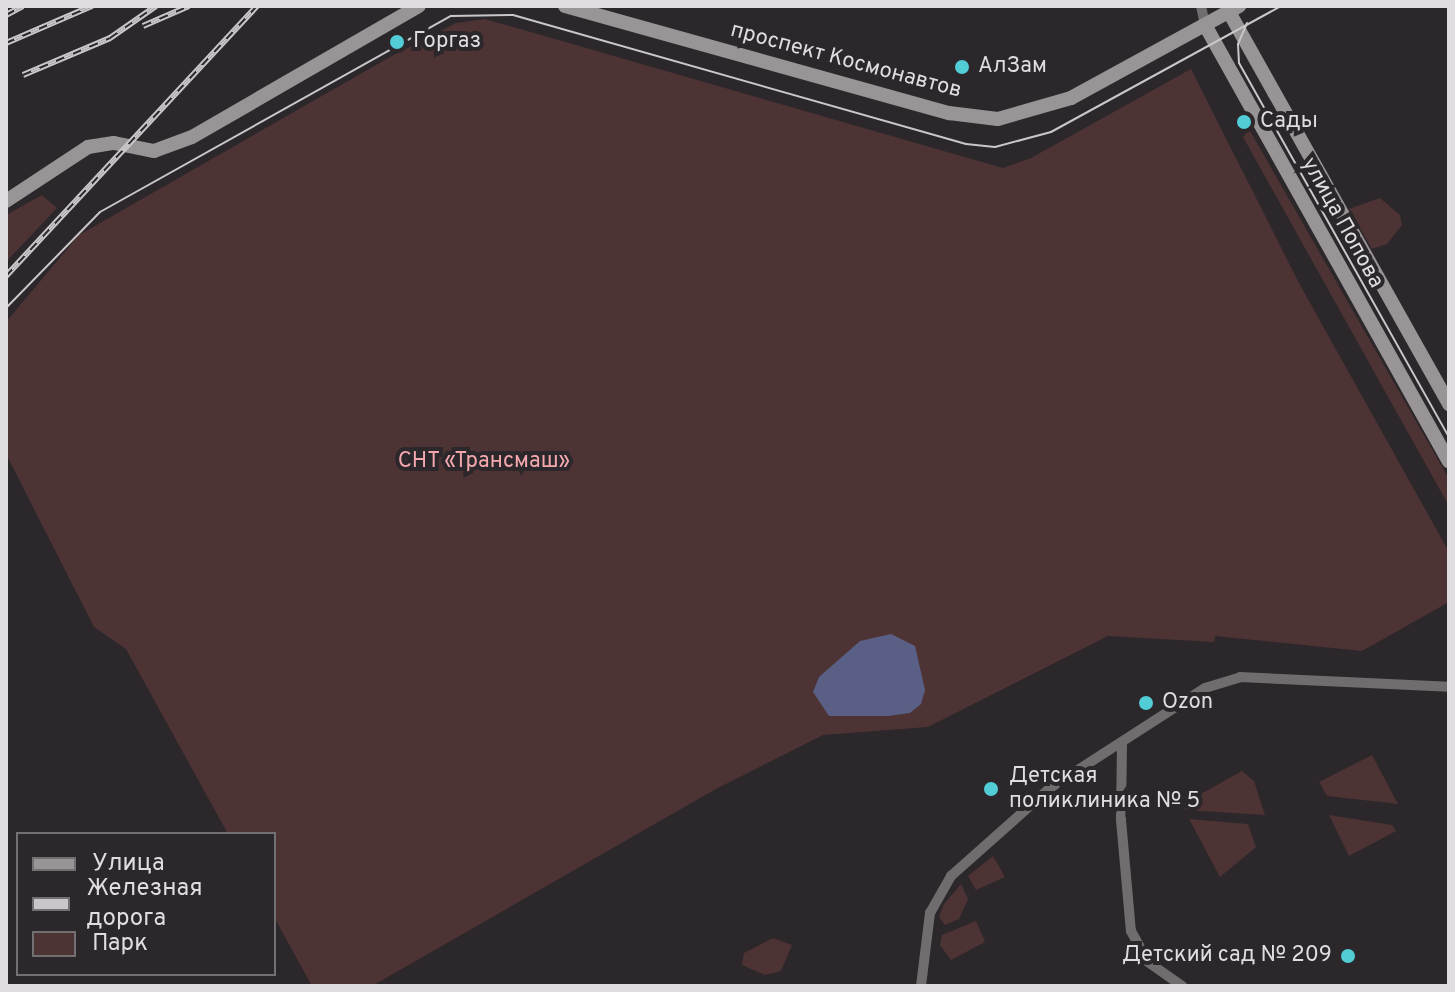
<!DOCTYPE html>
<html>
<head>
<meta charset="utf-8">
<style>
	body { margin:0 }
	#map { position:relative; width:1455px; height:992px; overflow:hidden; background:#2b272b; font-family:Overpass,sans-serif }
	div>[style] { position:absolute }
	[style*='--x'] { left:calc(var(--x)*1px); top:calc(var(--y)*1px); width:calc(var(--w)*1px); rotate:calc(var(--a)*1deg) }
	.green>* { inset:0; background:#4e3335 }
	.water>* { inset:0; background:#5a6085 }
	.street>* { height:10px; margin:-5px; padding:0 5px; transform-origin:5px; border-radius:5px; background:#706d6f }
	.secondary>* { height:14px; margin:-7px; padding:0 7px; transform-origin:7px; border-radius:7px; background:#999496 }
	.tram>* { height:2px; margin:-1px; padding:0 1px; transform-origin:1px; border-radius:1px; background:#c9c7c9 }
	.rail>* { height:6px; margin-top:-3px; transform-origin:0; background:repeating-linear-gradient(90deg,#2b272b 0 9px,#c9c7c9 0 18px); box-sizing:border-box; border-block:2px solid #c9c7c9 }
	.dots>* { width:22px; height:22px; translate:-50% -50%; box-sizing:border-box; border:4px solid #2b272b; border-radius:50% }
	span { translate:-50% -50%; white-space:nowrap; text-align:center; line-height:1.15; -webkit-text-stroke:8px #2b272b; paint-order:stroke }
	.poi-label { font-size:22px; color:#dfdddf }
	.left { translate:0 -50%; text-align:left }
	.right { translate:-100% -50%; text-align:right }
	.street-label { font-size:22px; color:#dfdddf }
	.park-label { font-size:22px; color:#f4a8ae }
	.frame { position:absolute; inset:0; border:8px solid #dfdddf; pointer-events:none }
	.legend { position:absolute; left:16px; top:832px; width:260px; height:144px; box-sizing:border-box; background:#2b272b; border:2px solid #737073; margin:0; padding:10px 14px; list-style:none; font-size:24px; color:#dfdddf }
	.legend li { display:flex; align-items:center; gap:16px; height:40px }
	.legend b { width:40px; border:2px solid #737073 }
</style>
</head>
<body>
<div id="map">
	<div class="green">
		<div style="clip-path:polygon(485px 19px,1003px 168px,1031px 158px,1191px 69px,1300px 285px,1449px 552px,1449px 602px,1362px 651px,1215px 636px,1214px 642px,1108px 636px,928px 727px,823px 735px,714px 790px,372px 986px,312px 986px,274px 917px,274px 834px,228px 834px,126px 649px,94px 627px,6px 454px,6px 322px,79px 235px,390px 57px,456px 23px)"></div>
		<div style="clip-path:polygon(1249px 129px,1449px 479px,1449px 506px,1243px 137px)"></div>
		<div style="clip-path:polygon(42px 195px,57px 208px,6px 262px,6px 215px)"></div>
		<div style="clip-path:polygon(1380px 198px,1400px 215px,1402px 225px,1387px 244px,1372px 249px,1349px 209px)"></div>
		<div style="clip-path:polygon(1372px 755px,1398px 804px,1327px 796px,1319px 782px)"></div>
		<div style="clip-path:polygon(1242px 771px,1254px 781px,1265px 815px,1186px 810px,1181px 805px)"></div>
		<div style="clip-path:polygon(1329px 815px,1392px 825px,1396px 831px,1349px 856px)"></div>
		<div style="clip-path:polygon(1189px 819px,1248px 824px,1256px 847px,1220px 877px)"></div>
		<div style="clip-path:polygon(993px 856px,1005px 877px,976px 890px,968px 876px)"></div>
		<div style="clip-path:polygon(961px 884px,968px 899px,959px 919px,945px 925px,939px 917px,944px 904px)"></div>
		<div style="clip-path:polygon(976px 921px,985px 942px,951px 960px,940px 945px,942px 935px)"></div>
		<div style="clip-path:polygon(773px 938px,792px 945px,781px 971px,765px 975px,742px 965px,744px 953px)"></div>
	</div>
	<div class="water">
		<div style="clip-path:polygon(891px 634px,915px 646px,925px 690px,921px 704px,910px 713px,888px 716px,829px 716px,813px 692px,819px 677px,860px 641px)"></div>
	</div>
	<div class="street">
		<div style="--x:1201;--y:6;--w:19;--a:78"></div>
		<div style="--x:1122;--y:744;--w:76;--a:90.8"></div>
		<div style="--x:1121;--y:820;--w:111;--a:84.9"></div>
		<div style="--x:1131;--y:931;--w:35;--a:61"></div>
		<div style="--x:1148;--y:962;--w:42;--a:35.2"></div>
		<div style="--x:921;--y:986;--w:74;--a:-83"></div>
		<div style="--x:930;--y:913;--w:43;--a:-60.4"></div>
		<div style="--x:951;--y:876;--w:132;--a:-41.6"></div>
		<div style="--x:1050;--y:788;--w:184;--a:-32.8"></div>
		<div style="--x:1205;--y:688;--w:37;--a:-17"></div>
		<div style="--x:1240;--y:677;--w:209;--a:2.7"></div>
	</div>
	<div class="secondary">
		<div style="--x:565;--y:6;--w:399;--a:15.6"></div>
		<div style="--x:949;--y:113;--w:49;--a:7"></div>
		<div style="--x:998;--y:119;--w:76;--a:-16"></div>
		<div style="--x:1071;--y:98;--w:192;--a:-28.7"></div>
		<div style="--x:1229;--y:12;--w:450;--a:60.7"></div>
		<div style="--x:1205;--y:25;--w:500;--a:60.8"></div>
		<div style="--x:6;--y:201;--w:98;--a:-33.4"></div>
		<div style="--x:88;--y:147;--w:26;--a:-9"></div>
		<div style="--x:114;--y:143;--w:41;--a:11.3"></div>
		<div style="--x:154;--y:151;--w:40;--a:-20.2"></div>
		<div style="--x:192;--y:137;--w:262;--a:-30"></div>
	</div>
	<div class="tram">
		<div style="--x:1247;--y:23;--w:23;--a:113"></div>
		<div style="--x:1238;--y:44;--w:19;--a:87"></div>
		<div style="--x:1239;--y:63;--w:429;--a:60.7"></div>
		<div style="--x:6;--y:308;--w:134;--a:-45.6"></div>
		<div style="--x:100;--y:212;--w:402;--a:-29.2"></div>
		<div style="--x:451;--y:16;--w:62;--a:-0.9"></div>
		<div style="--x:513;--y:15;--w:471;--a:15.9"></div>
		<div style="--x:966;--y:144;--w:29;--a:6"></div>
		<div style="--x:995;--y:147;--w:58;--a:-15"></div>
		<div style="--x:1051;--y:132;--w:262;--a:-28.7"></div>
	</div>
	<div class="rail">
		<div style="--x:6;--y:15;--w:19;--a:-28"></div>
		<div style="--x:143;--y:26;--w:50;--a:-23.5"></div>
		<div style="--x:6;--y:43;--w:94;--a:-23.3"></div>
		<div style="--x:23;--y:75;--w:95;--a:-23"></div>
		<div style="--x:110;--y:38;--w:56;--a:-34.8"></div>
		<div style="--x:6;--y:276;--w:369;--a:-47.1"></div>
	</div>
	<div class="dots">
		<div style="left:397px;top:42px;background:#52ccd5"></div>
		<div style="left:962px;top:67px;background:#52ccd5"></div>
		<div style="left:1244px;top:122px;background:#52ccd5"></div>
		<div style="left:1146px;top:703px;background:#52ccd5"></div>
		<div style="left:991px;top:789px;background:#52ccd5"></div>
		<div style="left:1348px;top:956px;background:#52ccd5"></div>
	</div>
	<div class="poi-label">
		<span class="left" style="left:413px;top:42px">Горгаз</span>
		<span class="left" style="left:978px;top:67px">АлЗам</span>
		<span class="left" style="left:1260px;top:122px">Сады</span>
		<span class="left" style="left:1162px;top:703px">Ozon</span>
		<span class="left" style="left:1009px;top:789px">Детская<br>поликлиника № 5</span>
		<span class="right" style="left:1332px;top:956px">Детский сад № 209</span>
	</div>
	<div class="street-label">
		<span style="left:846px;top:61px;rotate:15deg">проспект Космонавтов</span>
		<span style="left:1342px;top:223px;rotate:61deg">улица Попова</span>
	</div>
	<div class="park-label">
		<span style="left:484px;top:462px">СНТ «Трансмаш»</span>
	</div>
	<div class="frame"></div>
	<ul class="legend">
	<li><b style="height:10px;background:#999496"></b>Улица</li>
	<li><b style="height:10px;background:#c9c7c9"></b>Железная дорога</li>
	<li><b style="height:22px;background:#4e3335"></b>Парк</li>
	</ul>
</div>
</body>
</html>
